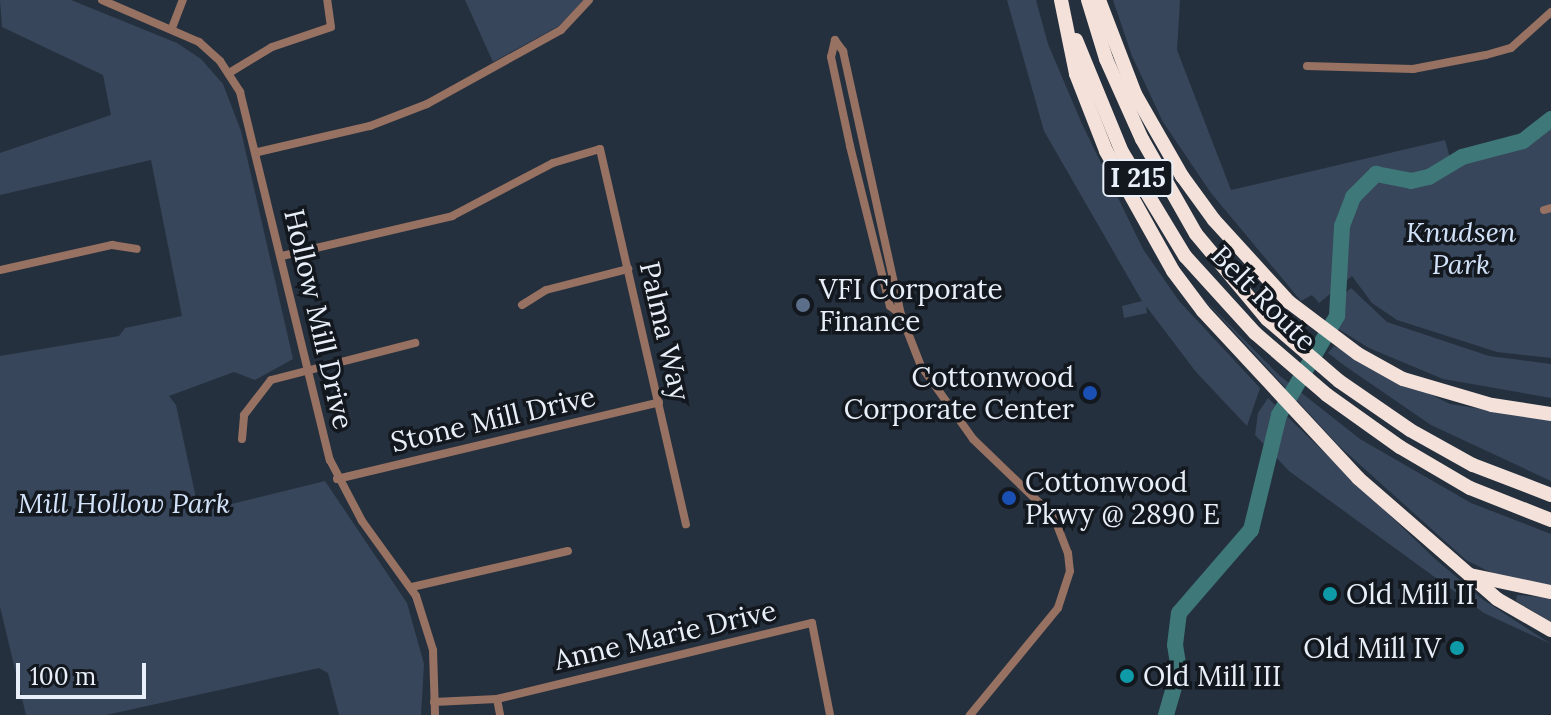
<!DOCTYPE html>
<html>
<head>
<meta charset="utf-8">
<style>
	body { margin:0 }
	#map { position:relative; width:1551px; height:715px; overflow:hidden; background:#25303e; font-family:Lora,serif }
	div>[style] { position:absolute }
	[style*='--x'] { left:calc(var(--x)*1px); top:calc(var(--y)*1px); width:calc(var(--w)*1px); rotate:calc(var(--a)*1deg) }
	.green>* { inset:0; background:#37465a }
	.river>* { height:16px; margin:-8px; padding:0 8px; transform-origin:8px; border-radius:8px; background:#3e7879 }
	.street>* { height:8px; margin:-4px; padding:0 4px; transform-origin:4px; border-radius:4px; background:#977161 }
	.highway>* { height:14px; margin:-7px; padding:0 7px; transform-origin:7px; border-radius:7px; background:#f4e1d9 }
	.dots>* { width:22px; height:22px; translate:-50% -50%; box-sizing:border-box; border:4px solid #13171e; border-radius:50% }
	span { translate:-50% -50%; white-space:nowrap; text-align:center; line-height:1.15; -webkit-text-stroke:7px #13171e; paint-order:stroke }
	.shield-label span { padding:2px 6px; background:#13171e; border:2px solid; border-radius:6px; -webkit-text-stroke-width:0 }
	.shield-label { font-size:26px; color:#e8eff9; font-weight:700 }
	.park-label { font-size:28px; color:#d1e2f9; font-style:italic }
	.poi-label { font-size:28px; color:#e8eff9 }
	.left { translate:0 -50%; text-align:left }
	.right { translate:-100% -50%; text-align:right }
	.street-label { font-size:28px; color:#e8eff9 }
	.scale { position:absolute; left:16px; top:663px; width:130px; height:36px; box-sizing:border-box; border:4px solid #e8eff9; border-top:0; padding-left:10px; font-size:24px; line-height:28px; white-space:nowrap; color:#e8eff9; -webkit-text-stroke:6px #13171e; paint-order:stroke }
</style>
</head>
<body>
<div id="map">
	<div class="green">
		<div style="clip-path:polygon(0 0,71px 0,177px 43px,201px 59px,223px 84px,241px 131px,293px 359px,255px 380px,234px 372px,169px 396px,176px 405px,199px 512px,325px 481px,407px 603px,424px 664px,421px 715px,339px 715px,328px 673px,319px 668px,106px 715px,26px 715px,0 607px,0 356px,119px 336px,125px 328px,182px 316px,151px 160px,0 195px,0 153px,111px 115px,103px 75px,2px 27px)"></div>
		<div style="clip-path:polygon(465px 0,584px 0,559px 26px,493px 62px)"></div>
		<div style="clip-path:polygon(1007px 0,1036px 0,1048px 44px,1082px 124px,1143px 249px,1179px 301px,1260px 388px,1247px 426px,1196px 372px,1146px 306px,1147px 313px,1124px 318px,1122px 306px,1142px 301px,1044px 131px)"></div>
		<div style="clip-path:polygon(1113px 0,1180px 0,1177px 50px,1231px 190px,1445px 140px,1451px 162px,1523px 141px,1551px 119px,1551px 358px,1497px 352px,1397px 320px,1372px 303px,1352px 276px,1319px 303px,1312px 295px,1301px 301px,1211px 193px,1163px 122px,1132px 56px)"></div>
		<div style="clip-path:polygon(1351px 288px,1387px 322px,1489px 356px,1551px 364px,1551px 398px,1443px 379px,1369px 348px,1337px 328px,1341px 297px)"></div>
		<div style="clip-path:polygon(1200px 295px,1280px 376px,1360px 439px,1471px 503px,1551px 534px,1551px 587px,1498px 576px,1466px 560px,1338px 445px)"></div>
		<div style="clip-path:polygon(1334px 346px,1450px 404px,1551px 420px,1551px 481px,1431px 425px,1345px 366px,1328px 353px)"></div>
		<div style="clip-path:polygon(1268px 398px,1433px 557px,1482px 599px,1551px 644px,1484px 613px,1289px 471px,1255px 435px,1258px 413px)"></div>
		<div style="clip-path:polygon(1517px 595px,1551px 598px,1551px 622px,1516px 601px)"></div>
	</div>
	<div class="river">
		<div style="--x:1166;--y:715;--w:47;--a:-73.9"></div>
		<div style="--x:1179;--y:670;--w:25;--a:-99"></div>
		<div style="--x:1175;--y:645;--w:32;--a:-83"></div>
		<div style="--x:1179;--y:613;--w:110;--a:-49.1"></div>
		<div style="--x:1251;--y:530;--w:118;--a:-76.3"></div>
		<div style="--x:1279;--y:415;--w:115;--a:-59.6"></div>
		<div style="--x:1337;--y:316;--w:90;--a:-86.8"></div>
		<div style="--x:1342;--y:226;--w:31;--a:-69"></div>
		<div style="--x:1353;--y:197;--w:33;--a:-45"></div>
		<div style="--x:1376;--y:174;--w:36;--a:11"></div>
		<div style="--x:1411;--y:181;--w:18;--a:-13"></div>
		<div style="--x:1429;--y:177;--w:39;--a:-31"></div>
		<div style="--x:1462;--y:157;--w:63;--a:-14.7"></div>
		<div style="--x:1523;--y:141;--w:36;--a:-38"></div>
	</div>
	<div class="street">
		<div style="--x:102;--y:0;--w:106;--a:23.4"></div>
		<div style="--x:199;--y:42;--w:28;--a:42"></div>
		<div style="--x:220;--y:61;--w:37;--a:57"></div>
		<div style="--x:240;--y:92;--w:379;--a:76.3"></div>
		<div style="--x:330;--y:460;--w:69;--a:62.3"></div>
		<div style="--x:362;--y:521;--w:92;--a:54.2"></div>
		<div style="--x:416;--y:596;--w:57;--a:72.5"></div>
		<div style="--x:433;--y:650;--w:65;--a:88.2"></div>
		<div style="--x:172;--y:28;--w:30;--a:-69"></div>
		<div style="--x:835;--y:40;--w:14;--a:54"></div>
		<div style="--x:843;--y:51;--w:270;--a:77.6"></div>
		<div style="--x:901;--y:315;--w:55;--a:68.6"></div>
		<div style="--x:921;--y:366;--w:90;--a:54.5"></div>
		<div style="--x:973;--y:439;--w:112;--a:43.9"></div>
		<div style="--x:1054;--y:517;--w:39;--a:69"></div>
		<div style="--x:1068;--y:553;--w:18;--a:84"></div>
		<div style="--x:1070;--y:571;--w:39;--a:108"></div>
		<div style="--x:1058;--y:608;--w:139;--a:129.4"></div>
		<div style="--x:835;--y:40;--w:17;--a:103"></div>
		<div style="--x:831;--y:57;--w:91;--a:77.9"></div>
		<div style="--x:850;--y:146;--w:165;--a:76"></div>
		<div style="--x:890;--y:306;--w:14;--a:39"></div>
		<div style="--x:1307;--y:66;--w:106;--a:1.6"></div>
		<div style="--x:1413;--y:69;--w:74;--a:-10.9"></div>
		<div style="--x:1486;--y:55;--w:26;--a:-16"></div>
		<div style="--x:1511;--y:48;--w:54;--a:-42"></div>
		<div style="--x:229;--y:73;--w:50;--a:-31.2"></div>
		<div style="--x:272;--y:47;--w:62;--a:-18.7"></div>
		<div style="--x:331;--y:27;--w:27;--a:-98"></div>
		<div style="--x:258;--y:152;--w:115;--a:-13.1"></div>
		<div style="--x:370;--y:126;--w:61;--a:-21.1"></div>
		<div style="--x:427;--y:104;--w:153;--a:-28.9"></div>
		<div style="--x:561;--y:30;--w:41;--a:-47"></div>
		<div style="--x:1544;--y:210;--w:7;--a:-16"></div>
		<div style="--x:282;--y:256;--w:175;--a:-13.2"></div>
		<div style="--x:452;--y:216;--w:114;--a:-27.7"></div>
		<div style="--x:553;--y:163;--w:49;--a:-16.6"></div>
		<div style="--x:600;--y:149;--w:385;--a:77.1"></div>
		<div style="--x:0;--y:270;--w:115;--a:-12.6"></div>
		<div style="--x:112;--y:245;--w:25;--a:9"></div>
		<div style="--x:522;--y:305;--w:28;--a:-32"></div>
		<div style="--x:546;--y:290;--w:85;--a:-14.4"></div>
		<div style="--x:242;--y:439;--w:24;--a:-85"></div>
		<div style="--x:244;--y:415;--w:44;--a:-52.4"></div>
		<div style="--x:271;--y:380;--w:149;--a:-14.4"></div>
		<div style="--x:337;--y:479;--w:331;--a:-13.4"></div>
		<div style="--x:412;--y:587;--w:160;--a:-13"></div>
		<div style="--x:497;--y:699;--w:16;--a:79"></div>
		<div style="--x:434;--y:702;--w:63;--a:-2.7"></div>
		<div style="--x:497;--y:699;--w:324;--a:-13.6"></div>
		<div style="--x:812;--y:623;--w:94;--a:78.9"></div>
	</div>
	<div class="highway">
		<div style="--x:1061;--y:0;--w:76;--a:78.5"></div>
		<div style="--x:1076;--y:74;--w:83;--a:68.7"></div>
		<div style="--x:1106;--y:151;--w:137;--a:60.8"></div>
		<div style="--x:1173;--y:271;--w:50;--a:53.1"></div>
		<div style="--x:1203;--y:311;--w:228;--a:47.1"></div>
		<div style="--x:1358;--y:478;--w:184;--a:41"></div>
		<div style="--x:1497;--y:599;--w:62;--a:29.9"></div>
		<div style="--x:1088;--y:0;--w:62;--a:73"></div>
		<div style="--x:1106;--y:59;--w:88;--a:65.8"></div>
		<div style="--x:1142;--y:139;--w:109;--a:60.4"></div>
		<div style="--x:1196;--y:234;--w:111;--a:50.1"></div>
		<div style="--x:1267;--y:319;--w:95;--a:40.7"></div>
		<div style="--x:1339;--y:381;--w:86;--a:34.6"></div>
		<div style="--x:1410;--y:430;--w:72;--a:29.1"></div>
		<div style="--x:1473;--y:465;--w:84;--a:21"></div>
		<div style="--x:1099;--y:0;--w:101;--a:69"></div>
		<div style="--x:1135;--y:94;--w:95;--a:60.2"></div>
		<div style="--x:1182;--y:176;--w:54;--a:54"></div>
		<div style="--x:1214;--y:220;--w:111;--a:47.6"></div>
		<div style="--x:1289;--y:302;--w:86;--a:37"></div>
		<div style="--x:1358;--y:354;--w:51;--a:29.1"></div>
		<div style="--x:1403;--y:379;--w:93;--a:16.3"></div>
		<div style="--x:1492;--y:405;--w:60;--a:8.7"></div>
		<div style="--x:1076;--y:40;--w:121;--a:67.7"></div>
		<div style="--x:1122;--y:152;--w:122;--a:58.8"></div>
		<div style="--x:1185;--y:256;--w:104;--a:47.7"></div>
		<div style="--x:1255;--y:333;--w:95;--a:40.7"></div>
		<div style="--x:1327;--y:395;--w:90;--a:35.5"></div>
		<div style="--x:1400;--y:447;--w:81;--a:30.4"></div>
		<div style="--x:1470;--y:488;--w:87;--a:21.6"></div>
		<div style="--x:1470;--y:575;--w:83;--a:11.9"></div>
	</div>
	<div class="dots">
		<div style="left:803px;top:305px;background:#5c6f8a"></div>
		<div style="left:1090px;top:393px;background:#1a4fb4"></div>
		<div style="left:1009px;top:498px;background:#1a4fb4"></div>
		<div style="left:1330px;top:594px;background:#0f9aa8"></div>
		<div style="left:1457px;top:648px;background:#0f9aa8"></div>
		<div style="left:1127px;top:676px;background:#0f9aa8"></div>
	</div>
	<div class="shield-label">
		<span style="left:1138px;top:178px">I 215</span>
	</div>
	<div class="park-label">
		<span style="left:1461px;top:248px">Knudsen<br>Park</span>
		<span style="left:124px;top:503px">Mill Hollow Park</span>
	</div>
	<div class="poi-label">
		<span class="left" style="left:819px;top:305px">VFI Corporate<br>Finance</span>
		<span class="right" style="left:1074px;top:393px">Cottonwood<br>Corporate Center</span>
		<span class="left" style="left:1025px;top:498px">Cottonwood<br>Pkwy @ 2890 E</span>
		<span class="left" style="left:1346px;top:594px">Old Mill II</span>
		<span class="right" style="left:1441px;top:648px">Old Mill IV</span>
		<span class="left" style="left:1143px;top:676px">Old Mill III</span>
	</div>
	<div class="street-label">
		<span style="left:1264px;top:298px;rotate:45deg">Belt Route</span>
		<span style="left:319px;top:319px;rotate:77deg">Hollow Mill Drive</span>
		<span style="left:665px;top:331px;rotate:77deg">Palma Way</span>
		<span style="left:493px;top:419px;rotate:-13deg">Stone Mill Drive</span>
		<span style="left:665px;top:635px;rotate:-13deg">Anne Marie Drive</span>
	</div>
	<div class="scale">100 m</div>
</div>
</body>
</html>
